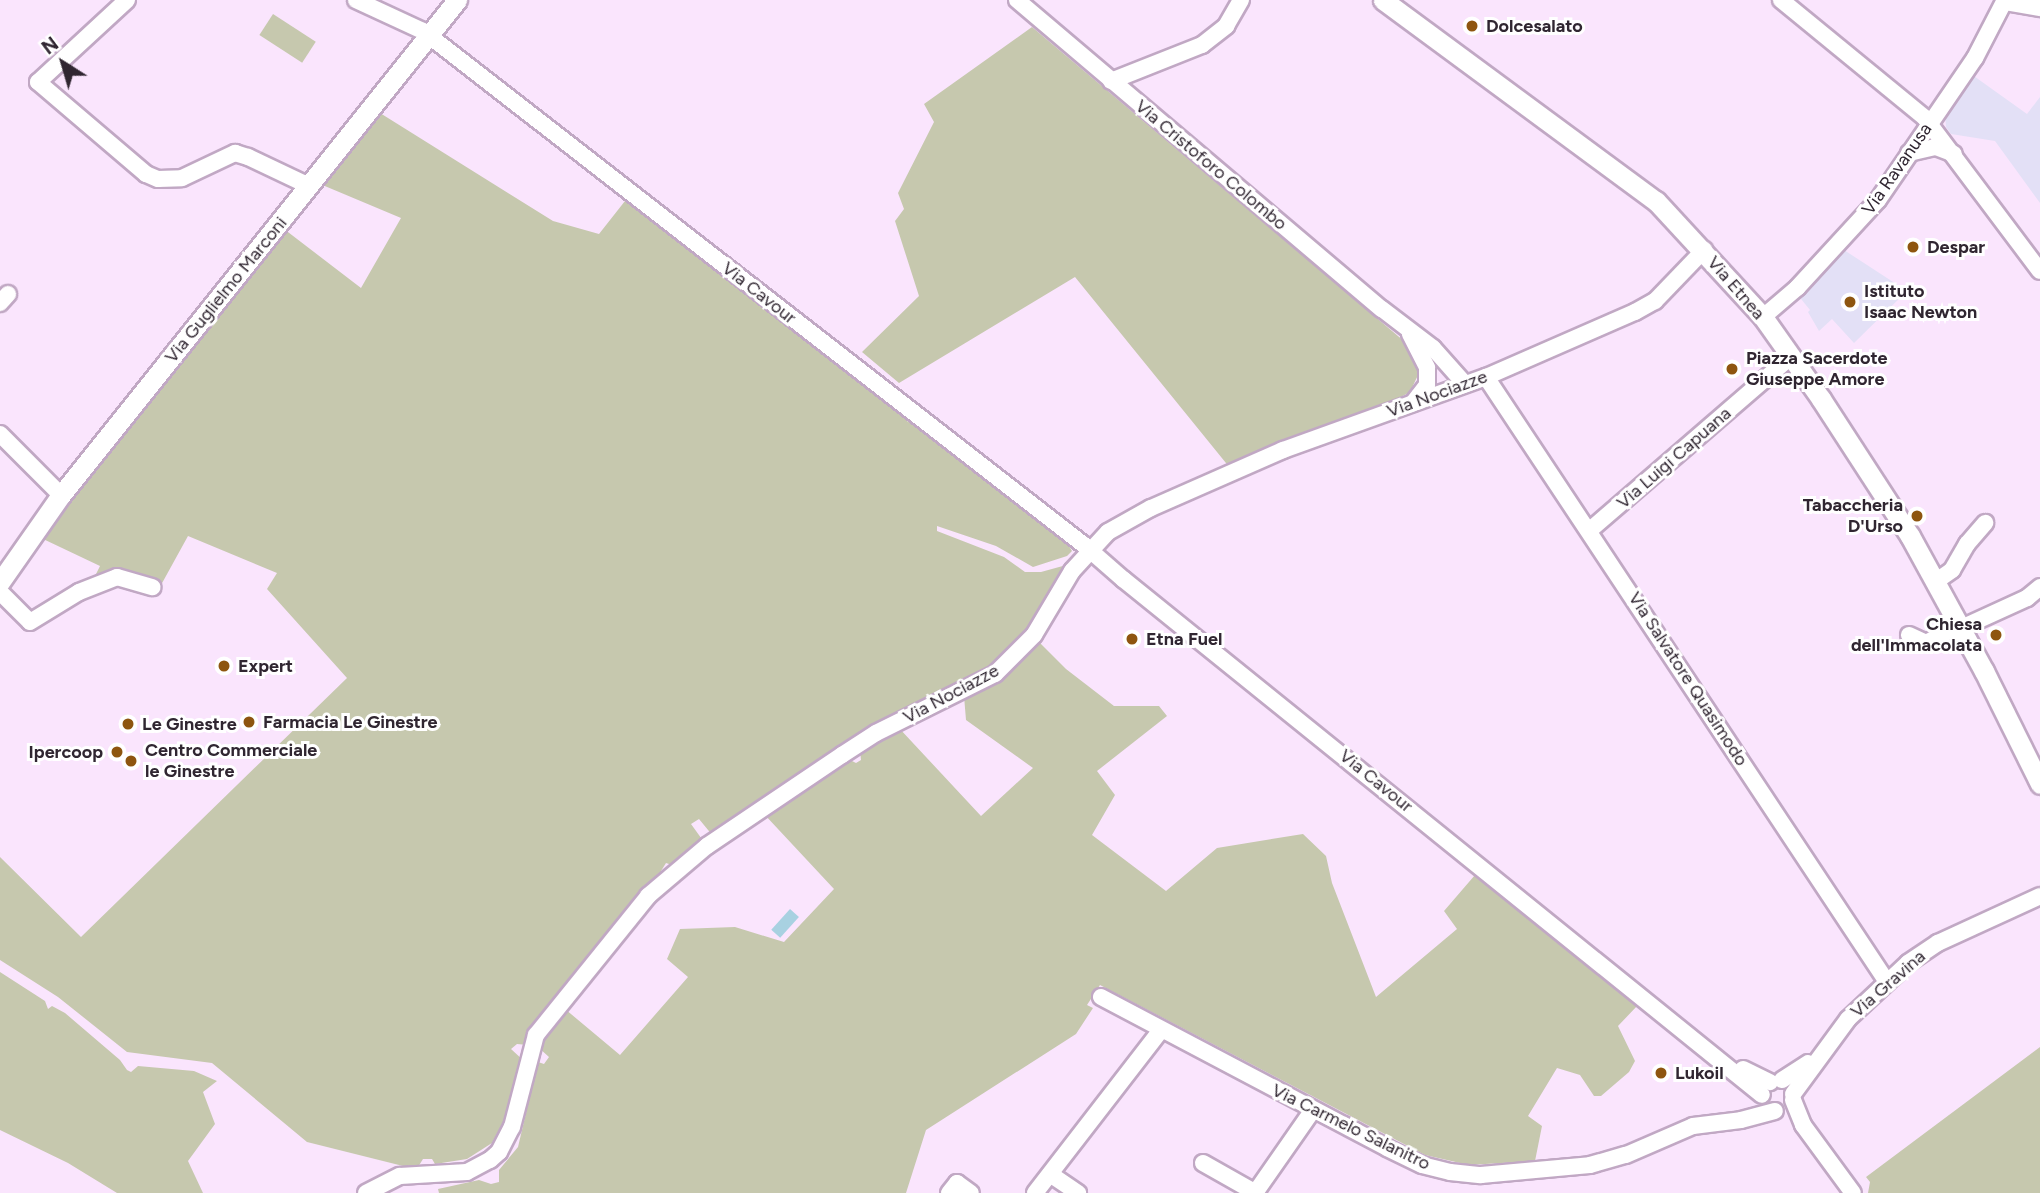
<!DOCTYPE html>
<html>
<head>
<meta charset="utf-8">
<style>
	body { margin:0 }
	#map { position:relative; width:2040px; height:1193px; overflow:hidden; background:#fae5fd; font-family:Figtree,sans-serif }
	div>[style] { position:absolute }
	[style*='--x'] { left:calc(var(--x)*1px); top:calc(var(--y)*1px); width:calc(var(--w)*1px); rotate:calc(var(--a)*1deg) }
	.education>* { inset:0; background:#e3e0f6 }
	.green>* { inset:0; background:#c6c8ae; transform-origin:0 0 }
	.water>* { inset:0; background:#a8d1e1; transform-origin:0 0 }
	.roads { filter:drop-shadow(2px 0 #c1a8c4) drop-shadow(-2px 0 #c1a8c4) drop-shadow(0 2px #c1a8c4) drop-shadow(0 -2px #c1a8c4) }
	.minor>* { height:16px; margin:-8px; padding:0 8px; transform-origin:8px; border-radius:8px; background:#fff }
	.major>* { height:19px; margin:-9.5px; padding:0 9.5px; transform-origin:9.5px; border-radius:9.5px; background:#fff }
	.dots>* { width:19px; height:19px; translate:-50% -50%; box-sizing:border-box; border:4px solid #fff; border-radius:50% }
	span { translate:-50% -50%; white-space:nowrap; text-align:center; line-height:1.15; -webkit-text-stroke:6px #fff; paint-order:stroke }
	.poi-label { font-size:18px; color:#302631; font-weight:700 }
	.left { translate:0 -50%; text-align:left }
	.right { translate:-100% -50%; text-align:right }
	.street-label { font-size:18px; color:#302631 }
	.north { position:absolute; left:28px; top:28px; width:70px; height:70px; -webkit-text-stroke:5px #fff; paint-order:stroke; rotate:323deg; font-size:19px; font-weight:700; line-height:28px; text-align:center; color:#302631 }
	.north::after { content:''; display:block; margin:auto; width:24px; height:32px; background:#302631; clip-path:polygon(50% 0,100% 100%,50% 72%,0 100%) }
</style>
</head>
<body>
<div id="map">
	<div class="education">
		<div style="clip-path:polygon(1971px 74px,2027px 114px,2040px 97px,2040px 203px,1995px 141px,1951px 134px,1946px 127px,1945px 113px)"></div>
		<div style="clip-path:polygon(1844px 250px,1907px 291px,1854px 343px,1832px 319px,1819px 331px,1808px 312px,1810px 310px,1797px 294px,1813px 283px)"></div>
	</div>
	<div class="green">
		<div style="left:273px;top:14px;width:51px;height:25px;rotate:33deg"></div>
		<div style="clip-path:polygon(1032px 27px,1411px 347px,1419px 373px,1410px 392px,1375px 411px,1230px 468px,1075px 277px,899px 383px,862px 352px,919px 296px,895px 221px,904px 209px,898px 193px,934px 122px,924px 104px)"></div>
		<div style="clip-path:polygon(380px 113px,553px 221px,599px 234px,625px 201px,907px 416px,907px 421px,916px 427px,919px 424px,1065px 539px,1072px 551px,1067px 556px,1033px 567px,996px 546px,937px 526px,937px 531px,1004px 557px,1025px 572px,1041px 572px,1070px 564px,1033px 628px,990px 671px,713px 836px,699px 819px,691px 824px,704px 842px,675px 866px,666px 863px,661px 871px,662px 876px,528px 1045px,517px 1044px,511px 1049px,524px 1061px,512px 1105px,492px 1143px,467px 1159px,435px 1164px,432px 1159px,423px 1159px,418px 1167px,407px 1167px,307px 1142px,212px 1063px,127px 1052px,58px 997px,0 960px,0 857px,81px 937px,347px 678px,267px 589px,277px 573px,188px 536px,161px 585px,117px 569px,94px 578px,100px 566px,41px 538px,71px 495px,149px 396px,155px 398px,159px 392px,156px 388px,284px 229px,361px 288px,401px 218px,320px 184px)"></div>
		<div style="clip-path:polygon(1038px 641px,1066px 669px,1114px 706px,1159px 706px,1167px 716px,1097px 771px,1115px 795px,1092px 835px,1166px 891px,1217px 848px,1303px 834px,1326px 856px,1332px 883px,1376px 997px,1457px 929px,1444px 911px,1475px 875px,1638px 1005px,1618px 1026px,1635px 1061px,1629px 1072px,1601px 1096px,1594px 1096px,1580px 1075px,1557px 1068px,1528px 1116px,1542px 1126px,1535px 1161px,1469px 1165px,1425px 1155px,1100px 985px,1087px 1005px,1093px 1008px,1076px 1034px,926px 1130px,906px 1193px,439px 1193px,438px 1189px,479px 1180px,491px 1184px,499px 1182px,499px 1170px,518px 1147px,538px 1062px,544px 1064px,549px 1057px,539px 1048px,541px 1038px,565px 1009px,620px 1055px,688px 977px,667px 959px,680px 929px,735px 927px,784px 942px,834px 889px,764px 814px,848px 759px,856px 763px,861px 760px,860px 750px,899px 728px,981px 816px,1033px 768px,966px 720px,964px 696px,1004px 675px)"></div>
		<div style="clip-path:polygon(0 972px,45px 1001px,48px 1009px,52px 1006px,65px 1013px,120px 1060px,127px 1070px,131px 1072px,138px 1066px,194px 1071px,217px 1081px,203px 1092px,215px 1124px,188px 1161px,203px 1193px,117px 1193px,68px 1163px,0 1130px)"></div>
		<div style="clip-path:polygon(2040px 1047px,2040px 1193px,1868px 1193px,1870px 1182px,1866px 1177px)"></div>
	</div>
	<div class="water">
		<div style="left:790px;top:909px;width:12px;height:28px;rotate:42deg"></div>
	</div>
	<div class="roads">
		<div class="minor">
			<div style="--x:127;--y:0;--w:121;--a:137.3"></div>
			<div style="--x:38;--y:82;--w:142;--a:40.4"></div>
			<div style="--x:146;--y:174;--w:13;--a:23"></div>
			<div style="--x:158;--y:179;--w:24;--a:-2"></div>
			<div style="--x:182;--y:178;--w:59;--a:-25.3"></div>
			<div style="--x:235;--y:153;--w:14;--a:17"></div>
			<div style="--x:248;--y:157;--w:68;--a:25.4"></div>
			<div style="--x:356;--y:0;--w:74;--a:24.8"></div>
			<div style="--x:423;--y:31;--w:837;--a:37.87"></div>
			<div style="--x:1084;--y:545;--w:52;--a:41.1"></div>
			<div style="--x:1123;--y:579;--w:821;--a:38.92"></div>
			<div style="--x:1017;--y:0;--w:478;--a:40.3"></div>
			<div style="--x:1382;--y:309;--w:64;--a:37.4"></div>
			<div style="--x:1433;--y:348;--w:48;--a:48.4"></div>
			<div style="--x:1781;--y:0;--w:186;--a:39.3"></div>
			<div style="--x:1925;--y:118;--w:191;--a:53.1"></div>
			<div style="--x:2005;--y:2;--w:36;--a:10"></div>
			<div style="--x:1111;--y:81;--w:98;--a:-21.6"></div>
			<div style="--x:1202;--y:45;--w:31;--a:-38"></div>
			<div style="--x:1226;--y:26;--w:30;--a:-60"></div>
			<div style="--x:1909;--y:153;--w:28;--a:-13"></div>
			<div style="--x:1936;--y:147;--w:19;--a:21"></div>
			<div style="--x:0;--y:303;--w:12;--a:-48"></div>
			<div style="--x:1763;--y:317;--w:45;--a:-40.5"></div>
			<div style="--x:1797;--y:288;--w:120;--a:-47.4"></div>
			<div style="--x:1878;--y:200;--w:172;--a:-55.7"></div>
			<div style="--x:1975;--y:58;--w:65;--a:-62.7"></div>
			<div style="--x:1410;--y:334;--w:38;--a:63"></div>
			<div style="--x:1427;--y:368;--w:17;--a:90"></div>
			<div style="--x:1427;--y:385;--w:23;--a:128"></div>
			<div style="--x:1486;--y:377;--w:726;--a:56.46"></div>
			<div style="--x:0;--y:434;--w:86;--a:45"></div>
			<div style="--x:1590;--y:530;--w:263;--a:-40.8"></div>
			<div style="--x:1935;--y:582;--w:21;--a:-35"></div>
			<div style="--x:1952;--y:570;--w:30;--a:-60"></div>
			<div style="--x:1967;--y:544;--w:28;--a:-49"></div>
			<div style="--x:0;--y:592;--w:42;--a:45"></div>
			<div style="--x:30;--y:622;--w:57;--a:-31.5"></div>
			<div style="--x:79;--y:592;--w:41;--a:-21.5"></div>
			<div style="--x:117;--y:577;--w:37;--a:16"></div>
			<div style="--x:1959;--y:629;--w:75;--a:-24.5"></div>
			<div style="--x:2027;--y:598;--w:17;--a:-40"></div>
			<div style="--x:1909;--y:635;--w:19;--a:25"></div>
			<div style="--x:1926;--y:643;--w:36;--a:-28"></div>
			<div style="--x:1101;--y:997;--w:323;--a:27.8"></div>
			<div style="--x:1387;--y:1148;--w:39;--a:26"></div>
			<div style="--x:1422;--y:1165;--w:29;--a:14"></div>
			<div style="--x:1450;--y:1172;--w:31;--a:6"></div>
			<div style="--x:1481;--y:1175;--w:109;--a:-5.2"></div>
			<div style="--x:1590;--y:1165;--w:37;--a:-16"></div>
			<div style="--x:1626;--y:1155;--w:73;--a:-23.4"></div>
			<div style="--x:1693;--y:1126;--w:48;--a:-7.1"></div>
			<div style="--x:1741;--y:1120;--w:35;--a:-15"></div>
			<div style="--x:1743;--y:1069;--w:30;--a:26"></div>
			<div style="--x:1782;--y:1080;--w:31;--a:-33"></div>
			<div style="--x:1793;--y:1094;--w:93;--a:-53.7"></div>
			<div style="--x:1848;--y:1019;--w:82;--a:-43"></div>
			<div style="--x:1908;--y:963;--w:36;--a:-34"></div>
			<div style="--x:1938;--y:943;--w:112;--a:-24.7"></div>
			<div style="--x:1793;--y:1100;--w:27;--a:68"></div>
			<div style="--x:1803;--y:1125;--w:84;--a:53.7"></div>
			<div style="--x:1203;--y:1163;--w:61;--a:29.5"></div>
			<div style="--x:1050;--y:1174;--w:34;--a:34"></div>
			<div style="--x:366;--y:1193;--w:38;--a:-27"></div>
			<div style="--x:400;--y:1176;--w:67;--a:-3.4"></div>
			<div style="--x:467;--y:1172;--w:26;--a:-28"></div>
			<div style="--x:490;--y:1160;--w:12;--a:-42"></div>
			<div style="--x:499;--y:1152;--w:28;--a:-63"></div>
			<div style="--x:512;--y:1127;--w:95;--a:-75.4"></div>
			<div style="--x:536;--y:1035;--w:179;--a:-51.1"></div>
			<div style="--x:648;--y:896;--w:77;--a:-40.3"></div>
			<div style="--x:707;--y:846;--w:163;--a:-34"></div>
			<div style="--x:842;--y:755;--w:40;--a:-32.9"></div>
			<div style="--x:876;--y:733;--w:133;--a:-26.4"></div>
			<div style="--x:995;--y:674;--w:55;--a:-45"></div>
			<div style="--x:1034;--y:635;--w:74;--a:-59.3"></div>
			<div style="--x:1072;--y:571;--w:53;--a:-47.3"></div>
			<div style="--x:1108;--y:532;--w:49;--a:-29.2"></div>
			<div style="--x:1151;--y:508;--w:144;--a:-23.7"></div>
			<div style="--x:1283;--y:450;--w:216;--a:-19.8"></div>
			<div style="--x:1486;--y:377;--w:163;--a:-23.6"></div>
			<div style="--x:1635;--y:312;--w:23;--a:-29"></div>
			<div style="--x:1655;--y:301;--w:71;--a:-46.1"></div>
			<div style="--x:949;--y:1193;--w:13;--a:-51"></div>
			<div style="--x:957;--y:1183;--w:17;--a:36"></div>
			<div style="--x:1035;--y:1193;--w:206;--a:-52.3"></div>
			<div style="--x:1255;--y:1193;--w:101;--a:-55.1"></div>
		</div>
		<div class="major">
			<div style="--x:1383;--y:0;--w:339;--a:36.4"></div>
			<div style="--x:1656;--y:201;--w:158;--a:47.3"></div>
			<div style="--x:1763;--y:317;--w:100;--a:54.7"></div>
			<div style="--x:1821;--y:399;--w:163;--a:57"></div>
			<div style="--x:1910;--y:536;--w:154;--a:61.3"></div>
			<div style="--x:1984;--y:671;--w:126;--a:63.6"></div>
			<div style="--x:0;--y:582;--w:106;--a:-55"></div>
			<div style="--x:61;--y:495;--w:634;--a:-51.34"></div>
		</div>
	</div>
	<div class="dots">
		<div style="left:1472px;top:26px;background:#8e550f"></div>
		<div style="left:1913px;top:247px;background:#8e550f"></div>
		<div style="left:1850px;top:302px;background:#8e550f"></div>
		<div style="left:1732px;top:369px;background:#8e550f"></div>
		<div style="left:1917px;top:516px;background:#8e550f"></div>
		<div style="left:1996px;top:635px;background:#8e550f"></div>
		<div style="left:1132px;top:639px;background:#8e550f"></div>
		<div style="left:224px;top:666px;background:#8e550f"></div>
		<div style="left:249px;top:722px;background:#8e550f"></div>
		<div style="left:128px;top:724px;background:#8e550f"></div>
		<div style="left:117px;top:752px;background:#8e550f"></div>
		<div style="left:131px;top:761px;background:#8e550f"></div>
		<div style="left:1661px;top:1073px;background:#8e550f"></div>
	</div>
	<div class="poi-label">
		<span class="left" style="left:1486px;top:26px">Dolcesalato</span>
		<span class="left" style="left:1927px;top:247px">Despar</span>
		<span class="left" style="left:1864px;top:302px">Istituto<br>Isaac Newton</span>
		<span class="left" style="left:1746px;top:369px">Piazza Sacerdote<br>Giuseppe Amore</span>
		<span class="right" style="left:1903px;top:516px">Tabaccheria<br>D'Urso</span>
		<span class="right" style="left:1982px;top:635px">Chiesa<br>dell'Immacolata</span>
		<span class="left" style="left:1146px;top:639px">Etna Fuel</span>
		<span class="left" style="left:238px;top:666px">Expert</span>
		<span class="left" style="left:263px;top:722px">Farmacia Le Ginestre</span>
		<span class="left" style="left:142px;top:724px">Le Ginestre</span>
		<span class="left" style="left:145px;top:761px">Centro Commerciale<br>le Ginestre</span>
		<span class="right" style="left:103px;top:752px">Ipercoop</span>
		<span class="left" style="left:1675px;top:1073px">Lukoil</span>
	</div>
	<div class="street-label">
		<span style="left:1211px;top:165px;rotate:40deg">Via Cristoforo Colombo</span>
		<span style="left:1897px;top:169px;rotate:-55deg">Via Ravanusa</span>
		<span style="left:1736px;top:288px;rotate:49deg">Via Etnea</span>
		<span style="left:226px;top:290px;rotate:-51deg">Via Guglielmo Marconi</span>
		<span style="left:759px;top:293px;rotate:38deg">Via Cavour</span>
		<span style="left:1437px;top:394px;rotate:-20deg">Via Nociazze</span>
		<span style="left:1674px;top:458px;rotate:-41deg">Via Luigi Capuana</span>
		<span style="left:1688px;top:679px;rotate:57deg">Via Salvatore Quasimodo</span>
		<span style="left:951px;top:694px;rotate:-28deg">Via Nociazze</span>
		<span style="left:1376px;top:781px;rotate:39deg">Via Cavour</span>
		<span style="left:1888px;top:984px;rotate:-41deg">Via Gravina</span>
		<span style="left:1351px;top:1127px;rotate:26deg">Via Carmelo Salanitro</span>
	</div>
	<div class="north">N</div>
</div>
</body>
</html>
